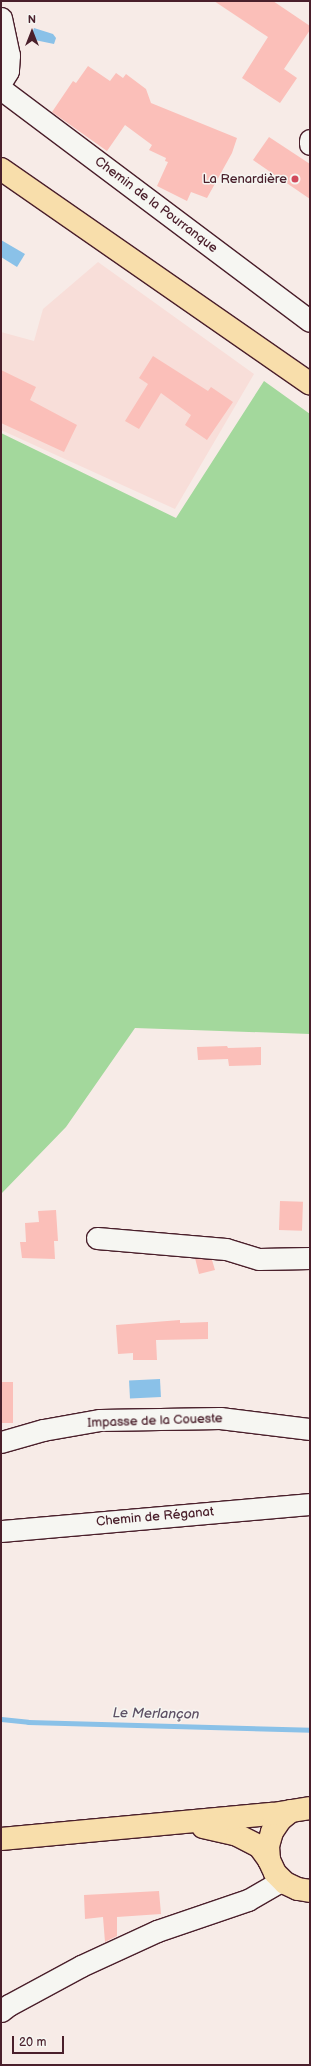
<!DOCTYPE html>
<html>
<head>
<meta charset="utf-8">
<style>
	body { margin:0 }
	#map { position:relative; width:311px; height:2066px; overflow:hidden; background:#f7ebe7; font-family:"Balsamiq Sans",sans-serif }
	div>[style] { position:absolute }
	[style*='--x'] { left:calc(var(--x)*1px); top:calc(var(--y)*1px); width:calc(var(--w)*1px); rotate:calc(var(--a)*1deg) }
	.built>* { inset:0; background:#f8ded9 }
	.green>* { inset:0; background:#a3d89c }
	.water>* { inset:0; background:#8ac1e8; transform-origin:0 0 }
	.stream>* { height:5px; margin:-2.5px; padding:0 2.5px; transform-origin:2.5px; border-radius:2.5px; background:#8ac1e8 }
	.building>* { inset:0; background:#fbbfb9; transform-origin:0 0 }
	.roads { filter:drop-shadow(1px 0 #4a1f2b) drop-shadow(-1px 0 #4a1f2b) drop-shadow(0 1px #4a1f2b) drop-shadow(0 -1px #4a1f2b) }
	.minor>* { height:21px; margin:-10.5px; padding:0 10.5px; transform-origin:10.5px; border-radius:10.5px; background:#f6f6f2 }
	.major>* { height:22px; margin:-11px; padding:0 11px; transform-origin:11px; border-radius:11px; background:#f8deab }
	.dots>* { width:11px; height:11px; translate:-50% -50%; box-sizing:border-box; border:2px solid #f6f6f2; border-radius:50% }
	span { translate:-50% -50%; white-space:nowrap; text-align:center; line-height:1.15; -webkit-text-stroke:3px #f6f6f2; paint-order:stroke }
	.poi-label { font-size:13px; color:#4a1f2b }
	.right { translate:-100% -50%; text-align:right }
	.street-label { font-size:13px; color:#4a1f2b }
	.water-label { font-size:14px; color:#5d5064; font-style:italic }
	.frame { position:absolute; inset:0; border:2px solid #4a1f2b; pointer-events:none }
	.north { position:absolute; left:12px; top:12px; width:40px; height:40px; -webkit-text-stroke:3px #f6f6f2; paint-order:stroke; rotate:0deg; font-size:11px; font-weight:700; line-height:16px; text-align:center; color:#4a1f2b }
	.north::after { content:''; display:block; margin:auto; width:14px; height:18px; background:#4a1f2b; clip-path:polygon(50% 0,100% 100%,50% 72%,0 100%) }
	.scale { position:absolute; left:12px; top:2036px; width:52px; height:18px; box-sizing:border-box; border:2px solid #4a1f2b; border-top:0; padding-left:5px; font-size:12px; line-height:14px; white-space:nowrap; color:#4a1f2b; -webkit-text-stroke:3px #f6f6f2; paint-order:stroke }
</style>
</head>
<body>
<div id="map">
	<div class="built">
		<div style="clip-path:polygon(98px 262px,254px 374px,175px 509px,1px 430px,1px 332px,34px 341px,43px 309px)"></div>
	</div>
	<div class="green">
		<div style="clip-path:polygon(264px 381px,310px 414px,310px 1034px,135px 1028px,66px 1127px,1px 1194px,1px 433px,176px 518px)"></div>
	</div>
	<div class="water">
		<div style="clip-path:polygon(34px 28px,53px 34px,56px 38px,54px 44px,30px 39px)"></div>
		<div style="clip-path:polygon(1px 240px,25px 254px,17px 267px,1px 257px)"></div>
		<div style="left:160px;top:1379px;width:18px;height:31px;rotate:87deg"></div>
	</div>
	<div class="stream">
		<div style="--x:1;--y:1719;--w:27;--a:6"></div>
		<div style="--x:28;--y:1722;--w:282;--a:1.6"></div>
	</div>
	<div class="building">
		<div style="clip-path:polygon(214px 1px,273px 1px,310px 26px,310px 30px,284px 69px,297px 78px,280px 103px,242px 78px,268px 37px)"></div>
		<div style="clip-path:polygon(88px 66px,110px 81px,116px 73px,123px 78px,126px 74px,146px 89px,151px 103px,237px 138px,232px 153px,207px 198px,191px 192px,187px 201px,157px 186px,168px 162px,165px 161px,166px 158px,149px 150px,152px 145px,125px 125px,107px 151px,52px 112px,73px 81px,76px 83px)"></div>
		<div style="clip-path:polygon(269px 137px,310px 164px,310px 199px,253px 160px)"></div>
		<div style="clip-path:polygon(153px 356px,208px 391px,211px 387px,233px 402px,207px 440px,185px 425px,191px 415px,161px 393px,139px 429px,125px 421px,148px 384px,139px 378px)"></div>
		<div style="clip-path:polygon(1px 370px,36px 387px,30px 400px,77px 425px,64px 452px,1px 423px)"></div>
		<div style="clip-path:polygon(227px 1046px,228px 1048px,261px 1047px,261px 1065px,229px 1066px,228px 1059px,198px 1060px,197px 1047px)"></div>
		<div style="left:280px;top:1201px;width:23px;height:29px;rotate:2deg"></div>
		<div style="clip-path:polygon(56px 1210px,58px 1241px,54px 1241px,55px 1259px,22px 1258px,20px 1242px,26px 1242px,25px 1223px,39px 1222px,38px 1211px)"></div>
		<div style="clip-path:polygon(195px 1258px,212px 1260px,215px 1270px,199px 1274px)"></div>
		<div style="clip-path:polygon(180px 1320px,180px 1323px,208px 1322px,208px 1339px,156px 1340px,157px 1360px,133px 1360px,133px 1353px,118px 1354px,116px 1325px)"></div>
		<div style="left:1px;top:1382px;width:12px;height:41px"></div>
		<div style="clip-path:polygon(159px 1891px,161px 1914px,117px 1917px,117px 1936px,105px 1942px,103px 1917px,85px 1919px,84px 1895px)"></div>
	</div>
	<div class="roads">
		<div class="minor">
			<div style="--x:1;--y:18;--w:38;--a:78"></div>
			<div style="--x:9;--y:55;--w:16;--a:94"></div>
			<div style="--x:8;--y:71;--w:13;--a:122"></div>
			<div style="--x:1;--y:89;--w:386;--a:36.9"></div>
			<div style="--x:310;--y:140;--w:4;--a:90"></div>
			<div style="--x:97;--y:1238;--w:129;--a:4.9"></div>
			<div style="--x:226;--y:1249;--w:34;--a:17"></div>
			<div style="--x:259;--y:1259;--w:51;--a:-1.1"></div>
			<div style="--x:1;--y:1442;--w:44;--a:-15.9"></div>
			<div style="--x:43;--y:1430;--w:58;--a:-10"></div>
			<div style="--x:100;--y:1420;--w:120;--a:-1"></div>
			<div style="--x:220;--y:1418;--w:91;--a:7"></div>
			<div style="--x:1;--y:1531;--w:310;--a:-5"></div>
			<div style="--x:1;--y:2011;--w:10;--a:-37"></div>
			<div style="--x:9;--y:2005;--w:82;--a:-28.4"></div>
			<div style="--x:81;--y:1966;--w:84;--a:-24.7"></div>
			<div style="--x:157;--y:1931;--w:96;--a:-18.8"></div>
			<div style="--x:248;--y:1900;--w:39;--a:-30"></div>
		</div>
		<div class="major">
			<div style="--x:1;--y:169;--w:376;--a:34.8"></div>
			<div style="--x:291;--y:1811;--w:14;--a:141"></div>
			<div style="--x:280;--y:1820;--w:14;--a:124"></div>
			<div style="--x:272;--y:1832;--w:15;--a:106"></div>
			<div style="--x:268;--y:1846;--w:14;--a:86"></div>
			<div style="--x:269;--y:1860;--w:14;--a:65"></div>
			<div style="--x:275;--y:1873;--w:14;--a:45"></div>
			<div style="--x:285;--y:1883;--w:14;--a:25"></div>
			<div style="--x:298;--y:1889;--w:12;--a:9"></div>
			<div style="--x:203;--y:1827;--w:35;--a:13"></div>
			<div style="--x:237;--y:1835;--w:25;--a:27"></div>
			<div style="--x:259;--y:1846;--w:17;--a:54"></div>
			<div style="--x:1;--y:1839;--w:273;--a:-5.3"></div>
			<div style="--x:273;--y:1814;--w:37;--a:-9"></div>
		</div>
	</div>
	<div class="dots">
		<div style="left:295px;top:179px;background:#d1495b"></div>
	</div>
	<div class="poi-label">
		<span class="right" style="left:287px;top:179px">La Renardière</span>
	</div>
	<div class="street-label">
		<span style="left:156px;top:205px;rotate:37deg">Chemin de la Pourranque</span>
		<span style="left:155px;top:1421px;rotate:-2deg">Impasse de la Coueste</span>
		<span style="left:155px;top:1517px;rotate:-5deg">Chemin de Réganat</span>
	</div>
	<div class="water-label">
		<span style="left:156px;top:1714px;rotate:1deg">Le Merlançon</span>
	</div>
	<div class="frame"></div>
	<div class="north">N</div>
	<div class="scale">20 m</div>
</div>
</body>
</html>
